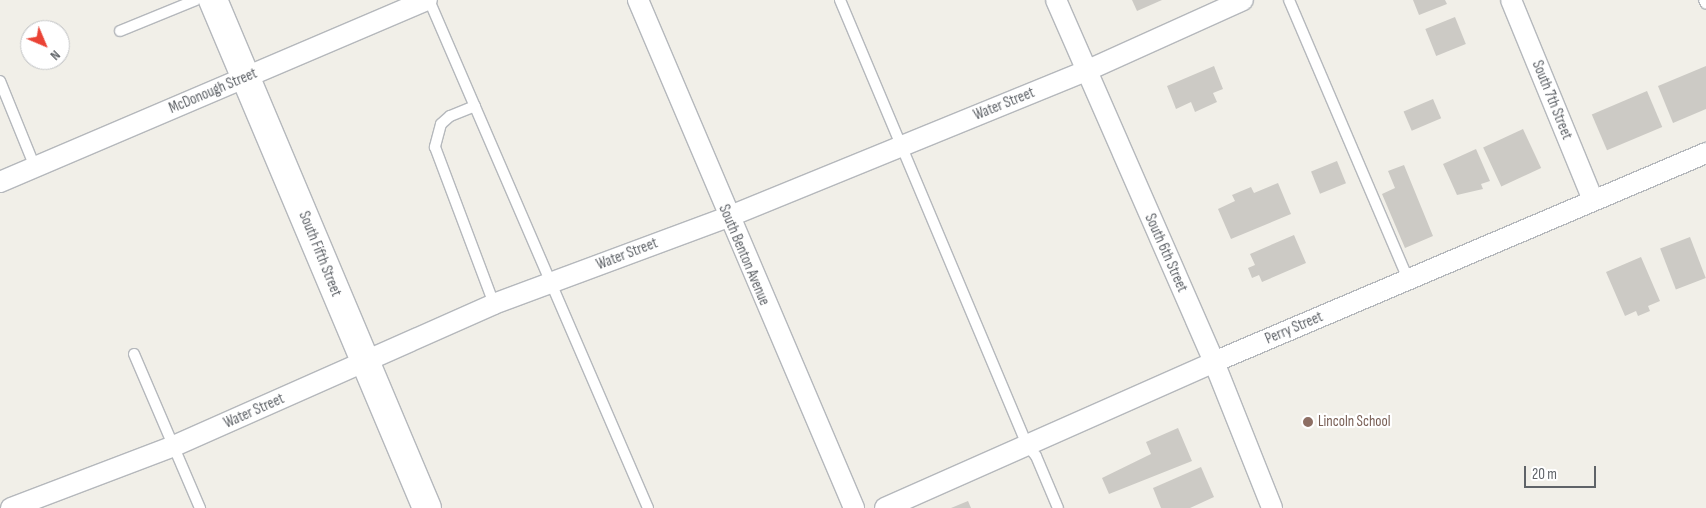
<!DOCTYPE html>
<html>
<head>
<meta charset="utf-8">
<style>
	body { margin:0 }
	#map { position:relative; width:1706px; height:508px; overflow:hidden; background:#f1efe8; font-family:"Sofia Sans Condensed",sans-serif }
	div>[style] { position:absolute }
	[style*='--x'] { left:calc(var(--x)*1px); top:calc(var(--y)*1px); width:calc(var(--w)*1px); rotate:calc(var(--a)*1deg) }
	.building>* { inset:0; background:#cccac5; transform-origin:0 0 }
	.roads { filter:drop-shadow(1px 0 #b5b8bc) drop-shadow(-1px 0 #b5b8bc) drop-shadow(0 1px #b5b8bc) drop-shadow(0 -1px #b5b8bc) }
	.lane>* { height:10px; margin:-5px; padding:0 5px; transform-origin:5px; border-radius:5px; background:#fff }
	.street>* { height:20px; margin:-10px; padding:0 10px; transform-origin:10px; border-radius:10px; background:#fff }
	.secondary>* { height:28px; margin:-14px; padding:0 14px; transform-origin:14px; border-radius:14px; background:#fff }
	.dots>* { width:14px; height:14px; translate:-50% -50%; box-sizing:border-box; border:2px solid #fff; border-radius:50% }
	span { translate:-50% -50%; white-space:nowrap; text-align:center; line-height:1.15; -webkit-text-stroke:4.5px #fff; paint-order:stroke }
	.street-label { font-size:15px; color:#5f6368 }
	.education-label { font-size:15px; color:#785e54 }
	.left { translate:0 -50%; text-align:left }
	.north { position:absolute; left:20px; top:20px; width:50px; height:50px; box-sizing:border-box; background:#fff; border:1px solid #bfc1c3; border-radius:50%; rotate:135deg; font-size:14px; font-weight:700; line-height:20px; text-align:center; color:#5f6368 }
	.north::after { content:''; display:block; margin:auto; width:18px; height:22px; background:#ea4335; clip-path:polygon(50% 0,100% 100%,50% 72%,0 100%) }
	.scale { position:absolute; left:1524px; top:466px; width:72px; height:22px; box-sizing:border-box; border:2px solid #5f6368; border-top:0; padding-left:6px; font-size:15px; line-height:18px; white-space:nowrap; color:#5f6368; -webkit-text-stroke:4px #fff; paint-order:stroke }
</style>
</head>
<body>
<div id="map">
	<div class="building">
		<div style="clip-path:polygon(1132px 0,1162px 0,1137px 11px)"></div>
		<div style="clip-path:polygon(1413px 0,1445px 0,1447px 4px,1419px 15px)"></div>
		<div style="left:1455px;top:17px;width:29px;height:32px;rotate:68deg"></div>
		<div style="clip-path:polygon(1214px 66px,1223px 89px,1213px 93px,1217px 102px,1195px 112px,1191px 102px,1176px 109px,1167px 86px)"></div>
		<div style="clip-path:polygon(1706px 66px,1706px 109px,1673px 123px,1658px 86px)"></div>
		<div style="left:1647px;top:91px;width:39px;height:60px;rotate:67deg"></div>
		<div style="left:1433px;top:99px;width:21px;height:32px;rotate:67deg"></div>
		<div style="left:1523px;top:129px;width:43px;height:44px;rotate:65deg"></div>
		<div style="clip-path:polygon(1476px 149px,1490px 181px,1481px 184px,1483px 189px,1457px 195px,1443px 164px)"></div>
		<div style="left:1337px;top:161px;width:24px;height:28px;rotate:68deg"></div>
		<div style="clip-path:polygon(1404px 165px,1433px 236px,1405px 248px,1382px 194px,1395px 188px,1388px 171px)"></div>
		<div style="clip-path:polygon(1278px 183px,1291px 214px,1231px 239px,1218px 209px,1235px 201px,1232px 195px,1251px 187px,1254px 193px)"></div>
		<div style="clip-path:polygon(1294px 235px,1306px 263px,1262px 282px,1259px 275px,1252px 278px,1248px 268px,1255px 265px,1250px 254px)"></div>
		<div style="left:1690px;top:237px;width:44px;height:32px;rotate:69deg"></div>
		<div style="clip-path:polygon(1641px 257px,1660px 301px,1648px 306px,1650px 311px,1638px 316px,1636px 311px,1625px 316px,1606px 272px)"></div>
		<div style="clip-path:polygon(1178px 428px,1192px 461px,1109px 494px,1102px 478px,1151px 454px,1146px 442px)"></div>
		<div style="clip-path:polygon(1201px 467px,1214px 497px,1190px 508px,1161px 508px,1153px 488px)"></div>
		<div style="clip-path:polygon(968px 501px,971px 508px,951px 508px)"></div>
	</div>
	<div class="roads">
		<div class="lane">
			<div style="--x:429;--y:0;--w:553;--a:66.68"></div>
			<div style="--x:840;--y:0;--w:483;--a:67.2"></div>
			<div style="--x:1027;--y:445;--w:14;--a:51"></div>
			<div style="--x:1036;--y:456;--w:56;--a:67.1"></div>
			<div style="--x:1289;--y:0;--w:303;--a:66.9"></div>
			<div style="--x:1704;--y:0;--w:4;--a:63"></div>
			<div style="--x:120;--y:31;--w:82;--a:-22.2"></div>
			<div style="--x:0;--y:81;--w:93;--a:67.9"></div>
			<div style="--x:475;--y:106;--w:27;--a:158"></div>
			<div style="--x:450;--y:116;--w:12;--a:138"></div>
			<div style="--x:441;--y:124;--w:24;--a:105"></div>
			<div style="--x:435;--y:147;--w:168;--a:69.4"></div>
			<div style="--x:134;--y:354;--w:168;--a:66.8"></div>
		</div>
		<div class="street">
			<div style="--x:638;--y:0;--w:552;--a:66.96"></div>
			<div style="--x:1056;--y:0;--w:395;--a:66.4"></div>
			<div style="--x:1214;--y:362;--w:157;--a:68.3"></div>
			<div style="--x:1511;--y:0;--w:216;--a:67.7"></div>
			<div style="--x:0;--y:182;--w:464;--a:-23.1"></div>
			<div style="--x:11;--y:508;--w:174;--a:-20.8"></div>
			<div style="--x:174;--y:446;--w:350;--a:-23.9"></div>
			<div style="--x:494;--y:304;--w:250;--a:-20.4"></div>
			<div style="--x:728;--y:217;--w:387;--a:-22.2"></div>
			<div style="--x:1086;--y:71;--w:172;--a:-24.3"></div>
			<div style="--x:885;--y:508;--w:360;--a:-23.9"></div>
			<div style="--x:1214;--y:362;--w:535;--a:-23.02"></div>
		</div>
		<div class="secondary">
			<div style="--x:213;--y:0;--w:551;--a:67.16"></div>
		</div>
	</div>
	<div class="dots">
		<div style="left:1308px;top:422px;background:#8d6e63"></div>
	</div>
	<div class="street-label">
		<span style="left:213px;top:91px;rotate:-23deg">McDonough Street</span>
		<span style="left:1552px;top:100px;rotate:68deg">South 7th Street</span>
		<span style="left:1004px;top:104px;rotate:-22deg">Water Street</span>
		<span style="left:1166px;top:253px;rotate:66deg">South 6th Street</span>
		<span style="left:320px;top:254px;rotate:68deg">South Fifth Street</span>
		<span style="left:627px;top:254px;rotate:-21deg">Water Street</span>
		<span style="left:744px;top:255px;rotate:67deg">South Benton Avenue</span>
		<span style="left:1294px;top:328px;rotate:-23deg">Perry Street</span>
		<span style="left:254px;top:411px;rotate:-24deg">Water Street</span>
	</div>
	<div class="education-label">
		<span class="left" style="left:1318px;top:422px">Lincoln School</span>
	</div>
	<div class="north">N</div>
	<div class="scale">20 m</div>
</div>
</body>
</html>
